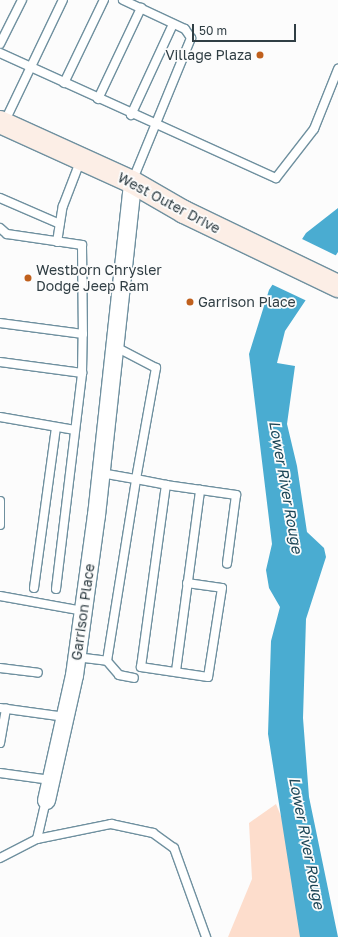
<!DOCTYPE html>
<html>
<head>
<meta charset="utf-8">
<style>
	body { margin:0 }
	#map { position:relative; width:338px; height:937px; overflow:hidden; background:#fcfcfc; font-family:"Golos Text",sans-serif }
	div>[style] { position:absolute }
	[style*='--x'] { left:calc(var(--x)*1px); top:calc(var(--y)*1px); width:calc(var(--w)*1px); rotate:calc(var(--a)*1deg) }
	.green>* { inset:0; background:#fdddcc }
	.water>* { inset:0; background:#4aacd1 }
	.pier>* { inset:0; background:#fcfcfc }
	.roads { filter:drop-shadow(1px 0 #6f909f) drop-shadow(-1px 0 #6f909f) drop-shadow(0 1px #6f909f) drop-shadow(0 -1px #6f909f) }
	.service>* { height:8px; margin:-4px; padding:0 4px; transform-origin:4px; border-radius:4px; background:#fff }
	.minor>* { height:17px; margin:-8.5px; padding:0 8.5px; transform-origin:8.5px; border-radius:8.5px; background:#fff }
	.secondary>* { height:22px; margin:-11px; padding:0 11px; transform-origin:11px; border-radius:11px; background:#fceee6 }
	.dots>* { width:11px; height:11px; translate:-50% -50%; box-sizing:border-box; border:2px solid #fcfcfc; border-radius:50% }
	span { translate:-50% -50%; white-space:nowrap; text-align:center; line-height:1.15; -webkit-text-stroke:3.5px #fcfcfc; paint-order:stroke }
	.poi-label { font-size:14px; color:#303e44 }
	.right { translate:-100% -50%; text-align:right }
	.left { translate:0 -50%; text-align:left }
	.street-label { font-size:14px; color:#303e44 }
	.water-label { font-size:15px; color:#1c4657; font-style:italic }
	.scale { position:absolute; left:192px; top:24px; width:104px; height:18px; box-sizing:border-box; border:2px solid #303e44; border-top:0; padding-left:5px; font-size:12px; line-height:14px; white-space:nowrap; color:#303e44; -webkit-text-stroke:3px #fcfcfc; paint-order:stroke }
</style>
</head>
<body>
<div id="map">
	<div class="green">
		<div style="clip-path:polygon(276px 804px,287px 831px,303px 937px,228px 937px,252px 879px,249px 823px)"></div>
	</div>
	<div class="water">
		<div style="clip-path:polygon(338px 208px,338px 252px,285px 331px,277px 363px,295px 366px,287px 424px,297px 466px,307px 532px,324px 548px,326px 557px,306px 619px,303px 718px,309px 797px,338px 937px,300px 937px,268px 734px,271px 641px,280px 607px,269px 588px,266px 570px,272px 544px,249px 354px,269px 290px,306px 233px)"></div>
	</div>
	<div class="pier">
		<div style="clip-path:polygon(300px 238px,337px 256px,307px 301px,271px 284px)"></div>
	</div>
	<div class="roads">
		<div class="service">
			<div style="--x:123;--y:0;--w:68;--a:25.1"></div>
			<div style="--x:185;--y:29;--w:11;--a:56"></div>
			<div style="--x:191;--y:38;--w:156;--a:112.3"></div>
			<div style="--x:0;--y:44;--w:49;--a:-63.4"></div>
			<div style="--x:0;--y:53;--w:303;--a:24.4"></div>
			<div style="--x:276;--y:178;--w:62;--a:-52.2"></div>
			<div style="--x:314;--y:129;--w:65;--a:-68.2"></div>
			<div style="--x:64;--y:83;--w:92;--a:-64.3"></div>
			<div style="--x:98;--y:99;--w:101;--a:-64.7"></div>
			<div style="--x:131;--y:115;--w:100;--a:-65.2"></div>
			<div style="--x:4;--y:123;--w:136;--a:-64.4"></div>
			<div style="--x:0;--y:198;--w:65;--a:23.4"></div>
			<div style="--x:0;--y:228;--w:9;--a:41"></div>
			<div style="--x:7;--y:234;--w:76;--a:8.3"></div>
			<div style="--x:82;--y:245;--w:89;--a:89.4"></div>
			<div style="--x:83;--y:334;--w:84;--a:-172.5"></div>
			<div style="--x:57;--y:242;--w:36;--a:-81"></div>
			<div style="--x:63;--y:206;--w:50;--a:-69"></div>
			<div style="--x:0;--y:362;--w:83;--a:7.6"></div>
			<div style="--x:0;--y:417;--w:76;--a:9.8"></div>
			<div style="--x:101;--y:473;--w:36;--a:10"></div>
			<div style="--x:136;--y:479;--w:113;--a:-79.8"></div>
			<div style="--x:156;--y:368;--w:47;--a:-152.4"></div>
			<div style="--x:0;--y:501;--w:24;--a:90"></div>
			<div style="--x:187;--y:583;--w:35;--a:8"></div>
			<div style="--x:222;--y:588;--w:90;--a:98.9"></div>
			<div style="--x:208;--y:677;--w:68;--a:-171.5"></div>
			<div style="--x:141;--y:667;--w:184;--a:-82.2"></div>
			<div style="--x:166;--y:485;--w:71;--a:8.1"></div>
			<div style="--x:236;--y:495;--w:69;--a:97.5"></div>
			<div style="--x:34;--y:588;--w:162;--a:-82.2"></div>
			<div style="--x:56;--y:589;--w:218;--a:-83.1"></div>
			<div style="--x:82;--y:373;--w:39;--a:-89"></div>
			<div style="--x:0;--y:596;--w:84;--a:10.2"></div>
			<div style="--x:76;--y:657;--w:31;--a:7"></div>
			<div style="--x:107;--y:661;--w:18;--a:49"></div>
			<div style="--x:119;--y:675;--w:15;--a:11"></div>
			<div style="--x:107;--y:661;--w:184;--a:-80.9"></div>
			<div style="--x:136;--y:479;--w:31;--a:11"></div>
			<div style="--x:0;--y:668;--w:38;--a:7"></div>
			<div style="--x:176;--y:671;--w:183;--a:-82.4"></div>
			<div style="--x:0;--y:708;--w:66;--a:7.9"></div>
			<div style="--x:0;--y:743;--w:35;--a:-80"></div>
			<div style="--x:0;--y:773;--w:51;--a:7.8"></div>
			<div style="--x:37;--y:839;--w:76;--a:-11.5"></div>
			<div style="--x:111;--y:824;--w:43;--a:12.1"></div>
			<div style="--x:153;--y:833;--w:26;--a:36"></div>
			<div style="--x:174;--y:848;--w:95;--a:70.2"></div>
			<div style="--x:0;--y:858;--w:42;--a:-27.2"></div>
			<div style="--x:37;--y:839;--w:40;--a:-77"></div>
		</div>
		<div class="minor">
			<div style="--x:46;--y:800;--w:128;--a:-77.4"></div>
			<div style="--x:74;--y:675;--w:162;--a:-82.2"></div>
			<div style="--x:96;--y:515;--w:335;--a:-83.8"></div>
		</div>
		<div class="secondary">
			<div style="--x:0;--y:122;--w:145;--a:24.4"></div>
			<div style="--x:132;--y:182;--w:60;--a:30"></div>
			<div style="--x:184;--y:212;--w:171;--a:25.7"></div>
		</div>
	</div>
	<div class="dots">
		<div style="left:260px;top:55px;background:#c0601d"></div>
		<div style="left:28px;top:278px;background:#c0601d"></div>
		<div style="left:190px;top:302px;background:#c0601d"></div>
	</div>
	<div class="poi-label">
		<span class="right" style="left:252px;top:55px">Village Plaza</span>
		<span class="left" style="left:36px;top:278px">Westborn Chrysler<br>Dodge Jeep Ram</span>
		<span class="left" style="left:198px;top:302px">Garrison Place</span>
	</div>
	<div class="street-label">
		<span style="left:169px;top:203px;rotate:28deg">West Outer Drive</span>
		<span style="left:83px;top:612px;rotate:-82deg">Garrison Place</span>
	</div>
	<div class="water-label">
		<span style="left:286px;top:487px;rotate:80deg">Lower River Rouge</span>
		<span style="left:307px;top:843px;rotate:79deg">Lower River Rouge</span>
	</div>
	<div class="scale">50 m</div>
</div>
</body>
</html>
